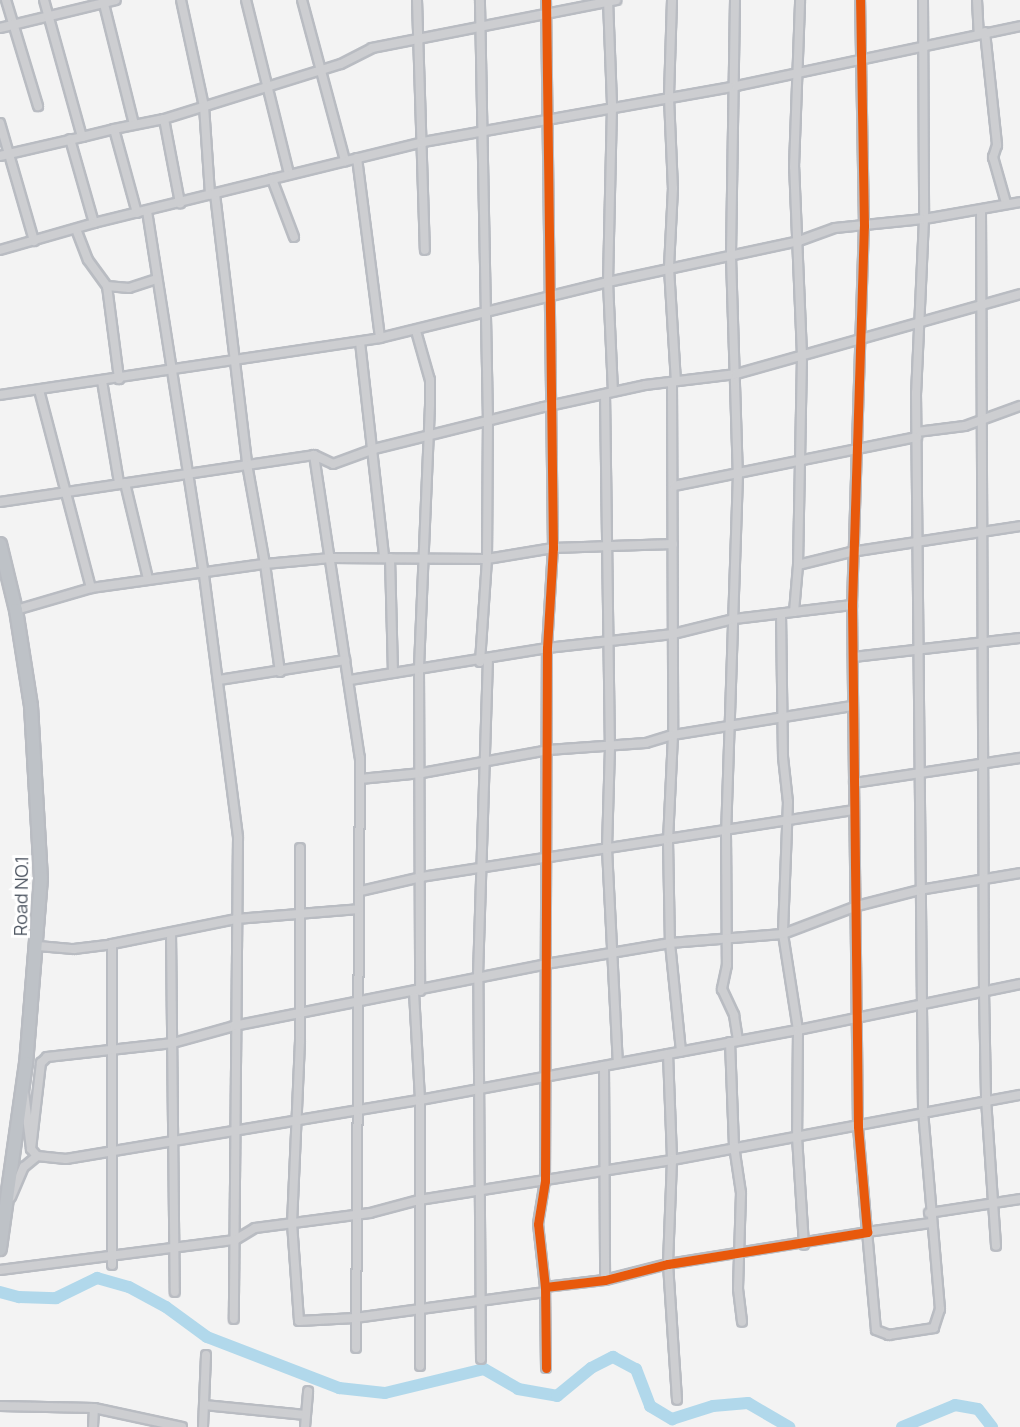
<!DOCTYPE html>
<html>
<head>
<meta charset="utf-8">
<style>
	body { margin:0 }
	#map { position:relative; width:1020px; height:1427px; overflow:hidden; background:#f3f3f3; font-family:Manrope,sans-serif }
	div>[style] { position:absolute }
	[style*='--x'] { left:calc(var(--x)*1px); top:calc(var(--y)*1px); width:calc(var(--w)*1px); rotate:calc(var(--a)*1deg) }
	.river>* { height:12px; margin:-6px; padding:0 6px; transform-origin:6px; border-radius:6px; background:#b1d8eb }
	.roads { filter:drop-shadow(2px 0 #b9bcc2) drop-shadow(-2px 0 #b9bcc2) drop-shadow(0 2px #b9bcc2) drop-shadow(0 -2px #b9bcc2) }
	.minor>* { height:8px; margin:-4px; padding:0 4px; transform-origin:4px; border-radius:4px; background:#cdced1 }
	.highway>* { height:12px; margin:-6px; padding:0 6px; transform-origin:6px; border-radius:6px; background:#bec2c7 }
	.cycleway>* { height:9px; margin:-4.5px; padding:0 4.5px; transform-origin:4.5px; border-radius:4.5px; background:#e8590c }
	span { translate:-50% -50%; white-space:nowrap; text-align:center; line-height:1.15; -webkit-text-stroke:6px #fff; paint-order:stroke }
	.street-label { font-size:18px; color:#4b535f }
</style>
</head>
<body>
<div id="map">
	<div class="river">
		<div style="--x:0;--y:1292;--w:20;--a:15"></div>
		<div style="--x:19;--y:1297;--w:37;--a:2"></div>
		<div style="--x:56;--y:1298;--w:46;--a:-26"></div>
		<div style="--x:97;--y:1278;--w:33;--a:16"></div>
		<div style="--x:129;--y:1287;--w:42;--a:28.4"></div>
		<div style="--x:166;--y:1307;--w:51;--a:36.2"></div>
		<div style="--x:207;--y:1337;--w:142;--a:21.1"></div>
		<div style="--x:339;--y:1388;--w:46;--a:6.2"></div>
		<div style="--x:385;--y:1393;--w:102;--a:-13.6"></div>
		<div style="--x:484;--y:1369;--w:39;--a:30"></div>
		<div style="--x:518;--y:1389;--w:40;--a:10"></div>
		<div style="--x:557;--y:1396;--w:44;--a:-39.5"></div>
		<div style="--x:591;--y:1368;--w:25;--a:-27"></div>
		<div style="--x:613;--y:1357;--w:26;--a:28"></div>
		<div style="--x:636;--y:1369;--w:40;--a:69"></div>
		<div style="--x:650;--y:1406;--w:26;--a:31"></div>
		<div style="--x:672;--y:1419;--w:43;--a:-17.6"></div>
		<div style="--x:713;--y:1406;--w:35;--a:-5"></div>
		<div style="--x:748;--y:1403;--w:48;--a:30.3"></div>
		<div style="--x:902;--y:1427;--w:57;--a:-22.5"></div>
		<div style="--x:955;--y:1405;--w:23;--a:10"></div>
		<div style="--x:978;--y:1409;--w:23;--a:52"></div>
	</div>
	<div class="roads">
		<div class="minor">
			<div style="--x:6;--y:0;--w:111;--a:73.2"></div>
			<div style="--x:103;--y:0;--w:128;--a:76"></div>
			<div style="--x:181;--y:0;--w:108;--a:77.8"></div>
			<div style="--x:204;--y:106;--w:89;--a:86.1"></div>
			<div style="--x:246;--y:0;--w:179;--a:76.1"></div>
			<div style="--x:302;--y:0;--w:167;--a:75"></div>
			<div style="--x:417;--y:0;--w:250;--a:88.2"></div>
			<div style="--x:608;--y:0;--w:106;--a:87.8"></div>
			<div style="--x:612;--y:106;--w:176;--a:91.3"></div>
			<div style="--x:608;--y:282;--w:109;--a:87.4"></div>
			<div style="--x:672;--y:0;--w:98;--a:91.8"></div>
			<div style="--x:669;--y:98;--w:90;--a:87.5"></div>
			<div style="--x:673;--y:188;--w:80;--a:92.9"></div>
			<div style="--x:669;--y:268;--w:113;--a:86.5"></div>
			<div style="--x:735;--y:0;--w:257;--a:90.9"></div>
			<div style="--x:731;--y:257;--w:217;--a:88.2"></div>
			<div style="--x:738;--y:474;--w:359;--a:91.9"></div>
			<div style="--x:726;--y:833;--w:132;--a:89.6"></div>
			<div style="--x:727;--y:965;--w:25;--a:102"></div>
			<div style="--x:722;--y:989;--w:29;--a:65"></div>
			<div style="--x:734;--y:1015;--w:25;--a:81"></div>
			<div style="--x:923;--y:0;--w:219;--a:89.7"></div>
			<div style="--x:924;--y:219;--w:174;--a:92.6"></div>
			<div style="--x:916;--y:393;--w:718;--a:89.44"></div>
			<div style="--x:923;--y:1111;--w:199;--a:85.1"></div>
			<div style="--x:940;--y:1309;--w:20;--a:108"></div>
			<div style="--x:934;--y:1328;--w:46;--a:171.2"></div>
			<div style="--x:889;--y:1335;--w:14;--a:-159"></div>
			<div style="--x:876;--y:1330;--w:98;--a:-95.2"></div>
			<div style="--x:867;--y:1232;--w:64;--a:-8.1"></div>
			<div style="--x:977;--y:0;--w:33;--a:87"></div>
			<div style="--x:0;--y:28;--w:119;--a:-13.6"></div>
			<div style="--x:985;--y:32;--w:114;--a:83.9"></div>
			<div style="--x:997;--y:145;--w:13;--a:108"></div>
			<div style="--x:993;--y:157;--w:48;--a:74.2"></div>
			<div style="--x:164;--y:119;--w:86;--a:79.2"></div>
			<div style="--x:0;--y:123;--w:123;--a:73.9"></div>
			<div style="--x:82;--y:137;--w:33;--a:-14"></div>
			<div style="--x:70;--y:139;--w:87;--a:74.1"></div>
			<div style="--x:0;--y:156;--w:84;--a:-13"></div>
			<div style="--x:82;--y:137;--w:142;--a:-105.5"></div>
			<div style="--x:357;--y:158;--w:181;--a:82.7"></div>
			<div style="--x:272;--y:179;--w:62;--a:69.2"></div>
			<div style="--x:215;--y:194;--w:272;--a:83.2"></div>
			<div style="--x:247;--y:464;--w:102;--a:79.8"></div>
			<div style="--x:265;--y:564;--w:109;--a:82.1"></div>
			<div style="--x:981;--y:210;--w:781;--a:89.78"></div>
			<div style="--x:984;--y:991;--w:108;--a:88.9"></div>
			<div style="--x:986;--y:1099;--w:147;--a:86.1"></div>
			<div style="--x:147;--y:211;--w:368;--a:81.1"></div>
			<div style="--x:204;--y:575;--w:265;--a:82.6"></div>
			<div style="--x:238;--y:838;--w:481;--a:90.5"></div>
			<div style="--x:137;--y:213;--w:87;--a:-105.3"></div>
			<div style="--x:114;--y:129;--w:51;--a:-11.3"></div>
			<div style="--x:164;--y:119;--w:185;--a:-17.3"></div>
			<div style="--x:341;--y:64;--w:35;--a:-27"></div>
			<div style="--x:372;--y:48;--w:249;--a:-11.1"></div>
			<div style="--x:76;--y:229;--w:33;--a:69"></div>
			<div style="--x:88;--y:260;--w:32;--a:54"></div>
			<div style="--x:107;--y:286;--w:94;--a:82.6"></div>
			<div style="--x:0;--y:250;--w:98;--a:-16"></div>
			<div style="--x:94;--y:223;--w:339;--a:-13.8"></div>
			<div style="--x:423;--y:142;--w:318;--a:-10.1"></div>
			<div style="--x:736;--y:86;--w:290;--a:-11.9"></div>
			<div style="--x:107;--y:286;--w:22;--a:5"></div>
			<div style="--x:129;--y:288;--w:29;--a:-18"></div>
			<div style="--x:416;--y:331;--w:51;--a:74.1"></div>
			<div style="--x:430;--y:380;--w:25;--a:90"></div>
			<div style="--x:430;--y:405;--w:264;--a:92.4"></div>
			<div style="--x:419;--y:669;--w:322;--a:89.8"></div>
			<div style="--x:360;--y:342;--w:216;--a:83.6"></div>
			<div style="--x:102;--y:381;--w:103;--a:80.5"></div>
			<div style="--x:672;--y:382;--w:353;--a:89.8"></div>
			<div style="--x:673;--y:735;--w:106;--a:92.7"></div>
			<div style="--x:668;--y:841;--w:102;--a:88.9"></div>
			<div style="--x:670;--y:943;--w:109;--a:84.2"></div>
			<div style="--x:39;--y:390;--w:205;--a:75.3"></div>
			<div style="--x:605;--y:394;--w:353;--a:89.2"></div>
			<div style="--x:610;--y:747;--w:102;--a:91.7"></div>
			<div style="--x:607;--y:849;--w:214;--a:87.1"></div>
			<div style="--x:0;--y:395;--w:384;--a:-8.5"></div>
			<div style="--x:380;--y:338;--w:235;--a:-13.8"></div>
			<div style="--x:608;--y:282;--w:195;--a:-12.1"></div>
			<div style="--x:799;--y:241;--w:38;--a:-20"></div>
			<div style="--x:835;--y:228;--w:89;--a:-5.8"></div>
			<div style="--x:924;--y:219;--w:97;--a:-10"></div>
			<div style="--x:917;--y:432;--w:48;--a:-7.1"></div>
			<div style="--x:965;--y:426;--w:59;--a:-20"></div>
			<div style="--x:314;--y:455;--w:306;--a:81.4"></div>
			<div style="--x:360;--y:758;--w:590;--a:90.39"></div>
			<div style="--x:125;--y:483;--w:99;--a:76.5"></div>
			<div style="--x:674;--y:486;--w:248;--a:-11.4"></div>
			<div style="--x:0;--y:502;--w:317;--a:-8.5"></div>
			<div style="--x:314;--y:455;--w:21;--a:25"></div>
			<div style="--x:333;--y:464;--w:44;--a:-20.1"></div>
			<div style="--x:374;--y:449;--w:175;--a:-13.9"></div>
			<div style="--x:544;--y:407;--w:103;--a:-12.3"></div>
			<div style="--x:645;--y:385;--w:92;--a:-6.9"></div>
			<div style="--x:736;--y:374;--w:295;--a:-15.7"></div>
			<div style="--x:390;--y:558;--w:115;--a:88.5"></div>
			<div style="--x:798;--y:565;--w:55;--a:-13.8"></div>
			<div style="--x:851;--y:552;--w:171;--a:-8.7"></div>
			<div style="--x:16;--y:610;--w:78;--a:-16.3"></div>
			<div style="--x:91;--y:588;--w:176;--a:-7.9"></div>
			<div style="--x:265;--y:564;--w:66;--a:-5.2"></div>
			<div style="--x:331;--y:558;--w:156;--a:0.4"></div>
			<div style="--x:487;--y:559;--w:67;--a:-9.5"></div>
			<div style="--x:553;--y:548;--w:120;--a:-1.9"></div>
			<div style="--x:794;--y:612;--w:47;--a:-85.1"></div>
			<div style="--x:798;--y:565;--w:210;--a:-88.9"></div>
			<div style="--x:802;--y:355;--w:188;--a:-92.4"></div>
			<div style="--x:794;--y:167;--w:167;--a:-87.9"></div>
			<div style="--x:781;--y:614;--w:143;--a:89.2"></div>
			<div style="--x:783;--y:757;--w:45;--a:83.7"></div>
			<div style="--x:788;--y:802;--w:132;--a:92.2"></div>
			<div style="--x:783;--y:934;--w:97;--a:81.1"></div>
			<div style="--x:798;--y:1030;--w:107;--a:90.5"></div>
			<div style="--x:797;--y:1137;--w:108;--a:86.3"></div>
			<div style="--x:853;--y:657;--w:168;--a:-6.5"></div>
			<div style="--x:480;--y:662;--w:103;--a:-86.1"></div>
			<div style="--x:487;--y:559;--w:138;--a:-89.6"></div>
			<div style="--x:488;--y:421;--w:421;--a:-91.1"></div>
			<div style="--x:219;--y:680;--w:128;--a:-9"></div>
			<div style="--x:350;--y:680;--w:200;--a:-9.2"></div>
			<div style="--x:547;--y:648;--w:127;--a:-6.3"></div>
			<div style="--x:673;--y:634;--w:63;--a:-13.8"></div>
			<div style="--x:734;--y:619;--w:119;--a:-6.8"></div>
			<div style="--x:360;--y:779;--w:62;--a:-5.5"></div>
			<div style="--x:422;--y:773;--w:128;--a:-10.3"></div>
			<div style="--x:548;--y:750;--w:98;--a:-4.1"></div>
			<div style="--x:646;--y:743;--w:28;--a:-17"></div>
			<div style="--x:673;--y:735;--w:182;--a:-9.2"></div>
			<div style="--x:854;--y:783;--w:168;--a:-8.6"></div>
			<div style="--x:300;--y:848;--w:193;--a:90"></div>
			<div style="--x:300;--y:1041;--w:182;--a:92.5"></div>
			<div style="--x:292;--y:1223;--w:98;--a:85.9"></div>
			<div style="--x:299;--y:1321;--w:56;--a:-3.1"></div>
			<div style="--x:355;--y:1318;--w:192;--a:-7.8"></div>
			<div style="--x:361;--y:891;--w:62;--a:-13.1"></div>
			<div style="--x:421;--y:877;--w:438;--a:-8.8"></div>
			<div style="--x:171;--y:933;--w:359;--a:89.4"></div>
			<div style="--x:112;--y:944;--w:321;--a:90"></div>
			<div style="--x:38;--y:946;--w:36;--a:5"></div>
			<div style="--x:74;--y:949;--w:38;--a:-7"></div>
			<div style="--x:112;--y:944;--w:126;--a:-11.4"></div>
			<div style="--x:236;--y:919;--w:123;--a:-4.6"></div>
			<div style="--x:414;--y:992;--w:108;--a:86.8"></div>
			<div style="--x:420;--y:1100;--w:266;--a:90"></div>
			<div style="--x:730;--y:1042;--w:104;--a:87.8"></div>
			<div style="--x:734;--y:1146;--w:48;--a:81.5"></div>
			<div style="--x:741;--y:1193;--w:96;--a:91.8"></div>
			<div style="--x:738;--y:1289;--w:33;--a:83"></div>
			<div style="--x:668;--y:1054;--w:106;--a:87.8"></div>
			<div style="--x:672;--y:1160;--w:104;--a:92.2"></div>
			<div style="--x:668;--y:1264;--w:136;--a:86.2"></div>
			<div style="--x:604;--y:1066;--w:214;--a:89.7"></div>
			<div style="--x:24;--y:1092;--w:57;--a:83"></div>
			<div style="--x:31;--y:1149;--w:9;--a:49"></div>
			<div style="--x:37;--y:1156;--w:29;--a:6"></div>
			<div style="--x:66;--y:1159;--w:359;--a:-9.5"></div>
			<div style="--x:420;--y:1100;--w:384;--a:-10.5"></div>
			<div style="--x:798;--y:1030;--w:227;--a:-11.7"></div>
			<div style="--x:31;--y:1149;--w:87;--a:-83.4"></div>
			<div style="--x:41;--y:1063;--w:8;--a:-45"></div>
			<div style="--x:47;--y:1057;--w:127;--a:-6.3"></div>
			<div style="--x:173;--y:1043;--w:63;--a:-15.6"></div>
			<div style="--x:234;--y:1026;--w:318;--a:-11.2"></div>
			<div style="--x:546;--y:964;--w:126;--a:-9.6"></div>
			<div style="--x:670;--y:943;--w:113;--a:-4.6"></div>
			<div style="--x:783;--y:934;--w:79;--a:-20.7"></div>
			<div style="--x:857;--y:906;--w:65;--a:-14.3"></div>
			<div style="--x:920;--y:890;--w:101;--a:-9.6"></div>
			<div style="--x:11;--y:1197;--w:33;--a:-67"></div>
			<div style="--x:24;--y:1167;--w:17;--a:-40"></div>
			<div style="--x:929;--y:1213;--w:92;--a:-8.7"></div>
			<div style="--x:0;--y:1270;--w:237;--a:-7.3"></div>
			<div style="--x:235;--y:1240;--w:23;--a:-31"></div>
			<div style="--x:255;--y:1228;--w:116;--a:-7.4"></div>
			<div style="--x:370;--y:1213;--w:51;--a:-14.9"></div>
			<div style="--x:419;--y:1200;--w:256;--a:-9"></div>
			<div style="--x:672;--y:1160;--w:354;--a:-10.6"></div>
			<div style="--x:545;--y:1287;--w:60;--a:-6.7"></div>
			<div style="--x:605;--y:1280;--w:65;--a:-14.3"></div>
			<div style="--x:668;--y:1264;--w:202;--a:-9.1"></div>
			<div style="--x:867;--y:1232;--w:106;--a:-94.9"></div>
			<div style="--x:858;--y:1126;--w:521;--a:-90.66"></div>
			<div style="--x:852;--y:605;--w:379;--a:-88.2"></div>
			<div style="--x:864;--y:226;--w:226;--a:-91"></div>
			<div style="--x:481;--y:1359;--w:383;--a:-90.4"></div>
			<div style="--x:478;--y:976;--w:316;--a:-88.2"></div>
			<div style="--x:546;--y:1368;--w:81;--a:-90.7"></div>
			<div style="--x:545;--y:1287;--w:63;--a:-96.3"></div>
			<div style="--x:538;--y:1224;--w:44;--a:-80.8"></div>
			<div style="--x:545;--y:1181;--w:533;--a:-89.79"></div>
			<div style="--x:547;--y:648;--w:100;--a:-86.6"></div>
			<div style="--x:553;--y:548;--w:548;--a:-90.73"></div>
			<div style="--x:204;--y:1405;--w:102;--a:5.6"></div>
			<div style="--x:0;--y:1406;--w:94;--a:1.2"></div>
			<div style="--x:94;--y:1408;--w:90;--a:12.2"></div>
			<div style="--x:93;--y:1427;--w:19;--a:-87"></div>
			<div style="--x:203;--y:1427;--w:72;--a:-87.6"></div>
			<div style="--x:305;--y:1427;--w:36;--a:-85"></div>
		</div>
		<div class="highway">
			<div style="--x:0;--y:544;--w:68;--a:76.4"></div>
			<div style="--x:16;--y:610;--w:97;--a:81.1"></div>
			<div style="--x:31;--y:706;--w:172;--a:86.7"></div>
			<div style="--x:41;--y:878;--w:186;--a:94.6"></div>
			<div style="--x:26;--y:1063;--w:188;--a:98"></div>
		</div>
	</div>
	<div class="cycleway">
		<div style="--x:545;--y:1287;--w:60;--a:-6.7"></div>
		<div style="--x:605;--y:1280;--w:65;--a:-14.3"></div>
		<div style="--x:668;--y:1264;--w:202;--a:-9.1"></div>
		<div style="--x:867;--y:1232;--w:106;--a:-94.9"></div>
		<div style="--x:858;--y:1126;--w:521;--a:-90.66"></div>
		<div style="--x:852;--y:605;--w:379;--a:-88.2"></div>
		<div style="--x:864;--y:226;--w:226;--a:-91"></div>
		<div style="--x:546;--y:1368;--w:81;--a:-90.7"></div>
		<div style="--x:545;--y:1287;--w:63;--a:-96.3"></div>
		<div style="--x:538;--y:1224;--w:44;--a:-80.8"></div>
		<div style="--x:545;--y:1181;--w:533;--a:-89.79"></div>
		<div style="--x:547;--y:648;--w:100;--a:-86.6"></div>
		<div style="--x:553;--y:548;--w:548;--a:-90.73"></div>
	</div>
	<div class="street-label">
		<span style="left:21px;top:896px;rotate:-89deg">Road NO.1</span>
	</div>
</div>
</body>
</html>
